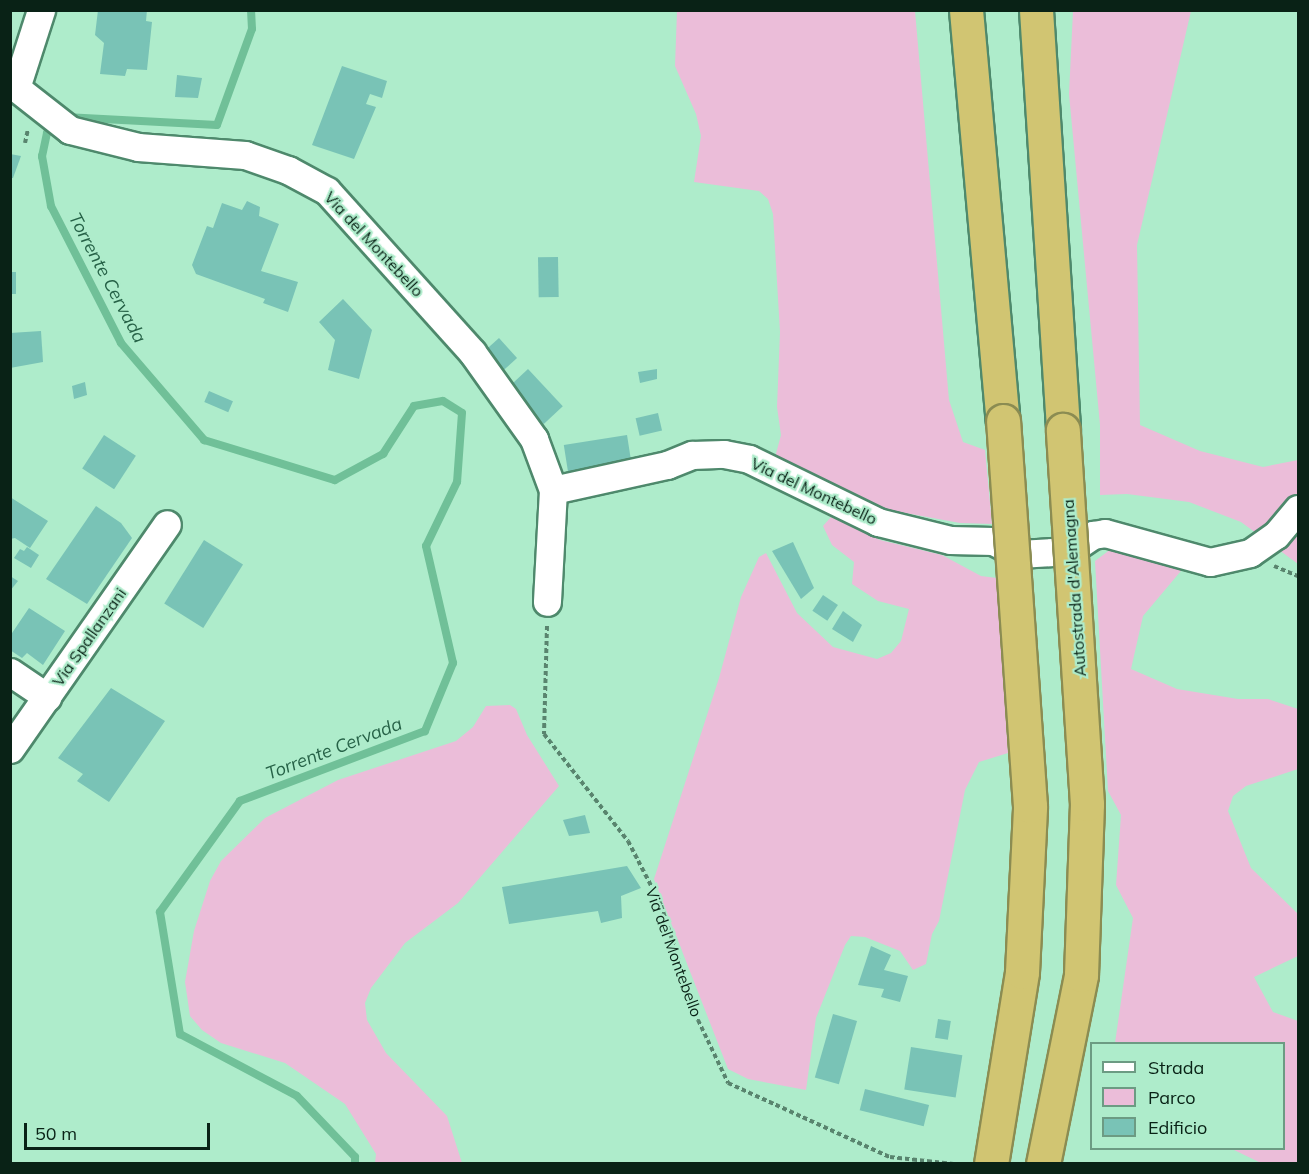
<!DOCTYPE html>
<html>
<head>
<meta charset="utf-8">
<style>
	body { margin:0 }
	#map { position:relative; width:1309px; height:1174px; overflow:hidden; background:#aeeccb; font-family:Mulish,sans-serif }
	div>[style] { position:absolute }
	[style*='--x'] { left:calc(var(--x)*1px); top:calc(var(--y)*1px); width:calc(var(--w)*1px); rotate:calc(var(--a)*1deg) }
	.green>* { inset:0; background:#ebbdd9 }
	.stream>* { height:8px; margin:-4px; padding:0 4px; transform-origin:4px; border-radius:4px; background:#70c098 }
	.building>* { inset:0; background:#79c3b6; transform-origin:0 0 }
	.path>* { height:4px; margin-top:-2px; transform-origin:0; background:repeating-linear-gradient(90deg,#59846e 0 4.5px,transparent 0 7.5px) }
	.roads { filter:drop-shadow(2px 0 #4e896c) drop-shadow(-2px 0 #4e896c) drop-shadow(0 2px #4e896c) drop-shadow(0 -2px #4e896c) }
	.street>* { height:27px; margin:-13.5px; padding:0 13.5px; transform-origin:13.5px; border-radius:13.5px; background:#fff }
	.highway>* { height:33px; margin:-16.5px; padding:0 16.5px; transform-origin:16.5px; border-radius:16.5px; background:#d1c572 }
	.bridges { filter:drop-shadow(2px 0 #8b8c52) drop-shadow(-2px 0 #8b8c52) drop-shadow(0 2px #8b8c52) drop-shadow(0 -2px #8b8c52) }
	.highway-bridge>* { height:33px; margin:-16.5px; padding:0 16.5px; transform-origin:16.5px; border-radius:16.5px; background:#d1c572 }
	span { translate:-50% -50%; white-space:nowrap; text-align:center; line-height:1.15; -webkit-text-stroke:4.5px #aeeccb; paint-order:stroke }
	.street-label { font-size:16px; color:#092216 }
	.water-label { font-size:18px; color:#266247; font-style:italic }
	.frame { position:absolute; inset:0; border:12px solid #092216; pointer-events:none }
	.legend { position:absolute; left:1090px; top:1042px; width:195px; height:108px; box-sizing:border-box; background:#aeeccb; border:2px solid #6c9b83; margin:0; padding:8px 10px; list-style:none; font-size:18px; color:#092216 }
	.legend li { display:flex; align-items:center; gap:12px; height:30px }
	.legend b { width:30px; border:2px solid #6c9b83 }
	.scale { position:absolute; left:24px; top:1123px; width:186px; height:27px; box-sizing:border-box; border:3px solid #092216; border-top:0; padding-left:8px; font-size:18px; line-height:21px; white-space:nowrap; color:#092216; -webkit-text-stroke:4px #aeeccb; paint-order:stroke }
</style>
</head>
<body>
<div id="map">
	<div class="green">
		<div style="clip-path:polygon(677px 11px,915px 11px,949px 400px,963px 442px,985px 450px,992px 524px,960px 523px,889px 510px,774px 461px,781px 435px,777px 407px,780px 332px,773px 214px,768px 199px,759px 191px,694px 182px,701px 136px,696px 114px,675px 66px)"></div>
		<div style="clip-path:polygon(1073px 11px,1191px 11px,1137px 245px,1140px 425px,1200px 451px,1263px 467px,1298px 460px,1298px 564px,1241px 522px,1189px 502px,1127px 494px,1100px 495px,1100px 425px,1069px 94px)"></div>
		<div style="clip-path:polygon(831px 517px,880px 540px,942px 555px,981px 576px,997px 578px,1008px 753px,979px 762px,965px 790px,939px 921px,932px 934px,926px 964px,913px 970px,900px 951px,865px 937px,851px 936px,845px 945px,816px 1018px,806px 1090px,748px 1079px,728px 1069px,654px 879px,719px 678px,741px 597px,759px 557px,766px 553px,797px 613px,833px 647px,877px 659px,891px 653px,901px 641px,909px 609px,878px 601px,852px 584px,854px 562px,832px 545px,823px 526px)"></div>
		<div style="clip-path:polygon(1115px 546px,1191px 559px,1143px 616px,1131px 669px,1177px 689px,1238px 699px,1268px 699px,1298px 709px,1298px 769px,1246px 786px,1233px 796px,1228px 811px,1251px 868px,1298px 914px,1298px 956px,1254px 977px,1273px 1012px,1298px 1021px,1298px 1163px,1261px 1163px,1232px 1149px,1284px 1148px,1284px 1044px,1115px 1043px,1133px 918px,1116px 885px,1121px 815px,1108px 791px,1095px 561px)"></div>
		<div style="clip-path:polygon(510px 705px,516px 709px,527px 735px,559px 786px,458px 903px,405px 943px,371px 988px,365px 1003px,367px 1020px,386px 1053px,447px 1116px,462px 1163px,375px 1163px,376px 1154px,345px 1104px,285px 1063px,221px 1043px,202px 1030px,190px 1016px,185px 982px,194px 931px,210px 881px,221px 861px,265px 818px,338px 780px,456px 741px,473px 727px,486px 706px)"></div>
	</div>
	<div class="stream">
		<div style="--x:65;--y:117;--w:152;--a:3"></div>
		<div style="--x:217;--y:125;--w:102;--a:-70"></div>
		<div style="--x:252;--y:29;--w:19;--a:-93"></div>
		<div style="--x:56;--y:125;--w:12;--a:138"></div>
		<div style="--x:47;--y:133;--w:24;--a:102"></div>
		<div style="--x:42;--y:156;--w:51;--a:79.8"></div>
		<div style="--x:51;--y:206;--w:154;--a:62.9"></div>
		<div style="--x:121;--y:343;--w:128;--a:49.4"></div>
		<div style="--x:204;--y:440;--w:137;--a:17"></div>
		<div style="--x:335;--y:480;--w:55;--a:-28.4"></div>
		<div style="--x:383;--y:454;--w:57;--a:-57.1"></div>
		<div style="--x:414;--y:406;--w:29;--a:-10"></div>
		<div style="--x:443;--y:401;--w:22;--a:32"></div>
		<div style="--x:462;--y:413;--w:69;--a:94.1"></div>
		<div style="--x:457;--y:482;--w:71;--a:115.8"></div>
		<div style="--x:426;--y:546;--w:120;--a:77"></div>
		<div style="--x:453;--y:663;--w:74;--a:112.4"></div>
		<div style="--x:425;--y:731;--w:198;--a:159.3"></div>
		<div style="--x:240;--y:801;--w:137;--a:125.8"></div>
		<div style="--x:160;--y:912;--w:124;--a:80.7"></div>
		<div style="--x:180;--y:1034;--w:132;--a:27.9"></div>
		<div style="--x:297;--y:1096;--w:84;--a:46.4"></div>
		<div style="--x:355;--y:1157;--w:7;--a:90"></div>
	</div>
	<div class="building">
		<div style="clip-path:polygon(98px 10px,147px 10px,146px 21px,152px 22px,147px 70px,127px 69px,125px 76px,100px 74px,104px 43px,95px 35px)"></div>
		<div style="clip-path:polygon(342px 66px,387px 81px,382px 98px,370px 94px,366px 104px,376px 107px,354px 159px,312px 145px)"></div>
		<div style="clip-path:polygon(177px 75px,202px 78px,198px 98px,175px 97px)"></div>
		<div style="clip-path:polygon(10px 154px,21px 156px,13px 178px,10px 178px)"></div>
		<div style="clip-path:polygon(247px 201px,260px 207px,259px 216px,279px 224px,261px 271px,298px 282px,288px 312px,263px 303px,265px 299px,196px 274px,192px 265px,207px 226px,213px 228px,222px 203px,242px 210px)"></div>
		<div style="left:558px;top:257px;width:40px;height:20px;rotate:89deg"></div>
		<div style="left:16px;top:272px;width:22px;height:6px;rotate:90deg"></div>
		<div style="clip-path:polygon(343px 299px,372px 330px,359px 379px,328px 370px,335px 340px,319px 322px)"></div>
		<div style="clip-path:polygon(41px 331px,43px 362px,10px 368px,10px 333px)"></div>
		<div style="left:499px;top:338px;width:27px;height:24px;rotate:48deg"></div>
		<div style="left:528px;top:369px;width:51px;height:26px;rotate:47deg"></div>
		<div style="clip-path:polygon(657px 369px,657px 379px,640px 383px,638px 372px)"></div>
		<div style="clip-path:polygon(85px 382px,87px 395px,74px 399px,72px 386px)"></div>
		<div style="left:209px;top:391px;width:26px;height:12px;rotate:23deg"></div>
		<div style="left:658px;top:413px;width:18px;height:23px;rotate:77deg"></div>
		<div style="left:104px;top:435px;width:38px;height:40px;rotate:33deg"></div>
		<div style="left:627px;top:435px;width:30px;height:64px;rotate:81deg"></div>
		<div style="clip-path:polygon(10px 497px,48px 521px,30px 548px,15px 538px,10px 539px)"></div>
		<div style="clip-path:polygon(96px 506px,121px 523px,132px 538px,87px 604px,46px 579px)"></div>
		<div style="left:204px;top:540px;width:46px;height:75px;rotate:32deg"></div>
		<div style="clip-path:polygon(793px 542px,814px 588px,801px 599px,772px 551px)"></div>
		<div style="clip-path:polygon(27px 547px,39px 555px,31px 568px,14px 558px,20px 549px,24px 551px)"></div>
		<div style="clip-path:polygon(10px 576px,18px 581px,10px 591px)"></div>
		<div style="left:823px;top:595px;width:18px;height:19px;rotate:34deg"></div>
		<div style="clip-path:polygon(29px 608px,65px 631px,43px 665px,27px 653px,22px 658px,10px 650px,10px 636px)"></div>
		<div style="clip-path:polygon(843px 611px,862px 625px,853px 642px,832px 629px)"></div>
		<div style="clip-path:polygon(111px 688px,165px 721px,109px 802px,77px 781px,83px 774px,58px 758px)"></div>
		<div style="clip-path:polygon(585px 815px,590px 833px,569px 836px,563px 820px)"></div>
		<div style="clip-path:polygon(627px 866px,641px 888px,621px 896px,622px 918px,601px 923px,598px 911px,509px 924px,502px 887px)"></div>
		<div style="clip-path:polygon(871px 946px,891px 955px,884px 970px,908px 976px,900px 1002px,881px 997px,884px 989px,858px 985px)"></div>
		<div style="left:833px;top:1014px;width:25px;height:66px;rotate:16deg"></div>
		<div style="left:938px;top:1019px;width:13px;height:19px;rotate:9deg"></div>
		<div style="left:911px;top:1047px;width:52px;height:43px;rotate:9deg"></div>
		<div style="left:865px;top:1089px;width:66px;height:22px;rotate:14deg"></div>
	</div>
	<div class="path">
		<div style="--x:25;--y:143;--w:14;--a:-78"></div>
		<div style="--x:1274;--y:566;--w:26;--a:23"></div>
		<div style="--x:547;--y:626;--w:108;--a:91.6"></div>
		<div style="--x:544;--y:734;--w:136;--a:51.9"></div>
		<div style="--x:628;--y:841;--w:72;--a:62.7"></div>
		<div style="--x:661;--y:905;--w:121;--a:72.2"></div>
		<div style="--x:698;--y:1020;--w:70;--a:64.5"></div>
		<div style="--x:728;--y:1083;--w:178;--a:24.6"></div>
		<div style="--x:890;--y:1157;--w:64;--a:6.2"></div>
	</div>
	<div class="roads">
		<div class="street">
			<div style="--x:10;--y:83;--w:76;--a:38.1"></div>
			<div style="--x:70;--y:130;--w:70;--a:14"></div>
			<div style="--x:138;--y:147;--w:107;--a:4.3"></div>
			<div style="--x:245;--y:155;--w:46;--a:19.2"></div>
			<div style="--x:288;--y:170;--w:44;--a:28.3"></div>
			<div style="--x:327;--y:191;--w:217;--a:48"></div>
			<div style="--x:472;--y:352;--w:107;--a:54.5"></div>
			<div style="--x:534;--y:439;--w:54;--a:69.6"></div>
			<div style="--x:553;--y:490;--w:112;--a:93.1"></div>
			<div style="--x:16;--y:88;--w:82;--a:-72.2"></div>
			<div style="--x:553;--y:490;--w:117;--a:-12.4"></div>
			<div style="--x:667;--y:465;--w:27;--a:-22"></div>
			<div style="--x:692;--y:455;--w:32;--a:-2"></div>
			<div style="--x:724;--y:454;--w:25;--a:11"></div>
			<div style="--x:749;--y:459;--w:144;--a:26"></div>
			<div style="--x:878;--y:522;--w:74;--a:14"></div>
			<div style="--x:950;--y:540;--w:43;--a:1.3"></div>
			<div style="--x:993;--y:541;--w:29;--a:27"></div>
			<div style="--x:1019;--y:554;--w:50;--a:-3.4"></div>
			<div style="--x:1069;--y:551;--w:29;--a:-34"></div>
			<div style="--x:1093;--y:535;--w:12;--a:-9"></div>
			<div style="--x:1105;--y:533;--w:109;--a:15.4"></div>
			<div style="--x:1210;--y:562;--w:41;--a:-12.7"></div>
			<div style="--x:1250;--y:553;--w:32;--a:-35"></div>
			<div style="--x:1276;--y:535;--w:34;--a:-50"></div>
			<div style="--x:10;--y:672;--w:45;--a:34"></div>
			<div style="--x:10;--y:749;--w:274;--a:-55.1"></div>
		</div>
		<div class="highway">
			<div style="--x:966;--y:10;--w:413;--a:84.9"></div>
			<div style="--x:1036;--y:10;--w:421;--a:86.3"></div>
		</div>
	</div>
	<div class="bridges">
		<div class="highway-bridge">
			<div style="--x:991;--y:1164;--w:194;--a:-80.8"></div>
			<div style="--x:1022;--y:972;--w:166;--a:-87.2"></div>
			<div style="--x:1030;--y:806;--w:386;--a:-94"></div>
			<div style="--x:1043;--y:1164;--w:193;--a:-78.6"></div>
			<div style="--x:1081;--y:975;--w:171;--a:-88"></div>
			<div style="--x:1087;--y:804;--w:375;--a:-93.7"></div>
		</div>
	</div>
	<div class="street-label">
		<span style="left:374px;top:244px;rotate:47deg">Via del Montebello</span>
		<span style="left:814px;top:491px;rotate:25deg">Via del Montebello</span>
		<span style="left:1074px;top:588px;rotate:-94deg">Autostrada d'Alemagna</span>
		<span style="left:89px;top:637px;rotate:-55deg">Via Spallanzani</span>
		<span style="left:674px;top:952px;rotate:70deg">Via del Montebello</span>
	</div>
	<div class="water-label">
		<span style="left:107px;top:278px;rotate:62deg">Torrente Cervada</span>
		<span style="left:334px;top:749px;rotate:-21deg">Torrente Cervada</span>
	</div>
	<div class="frame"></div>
	<ul class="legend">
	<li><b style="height:8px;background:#fff"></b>Strada</li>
	<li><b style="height:16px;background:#ebbdd9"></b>Parco</li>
	<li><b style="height:16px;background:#79c3b6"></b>Edificio</li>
	</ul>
	<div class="scale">50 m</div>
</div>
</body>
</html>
